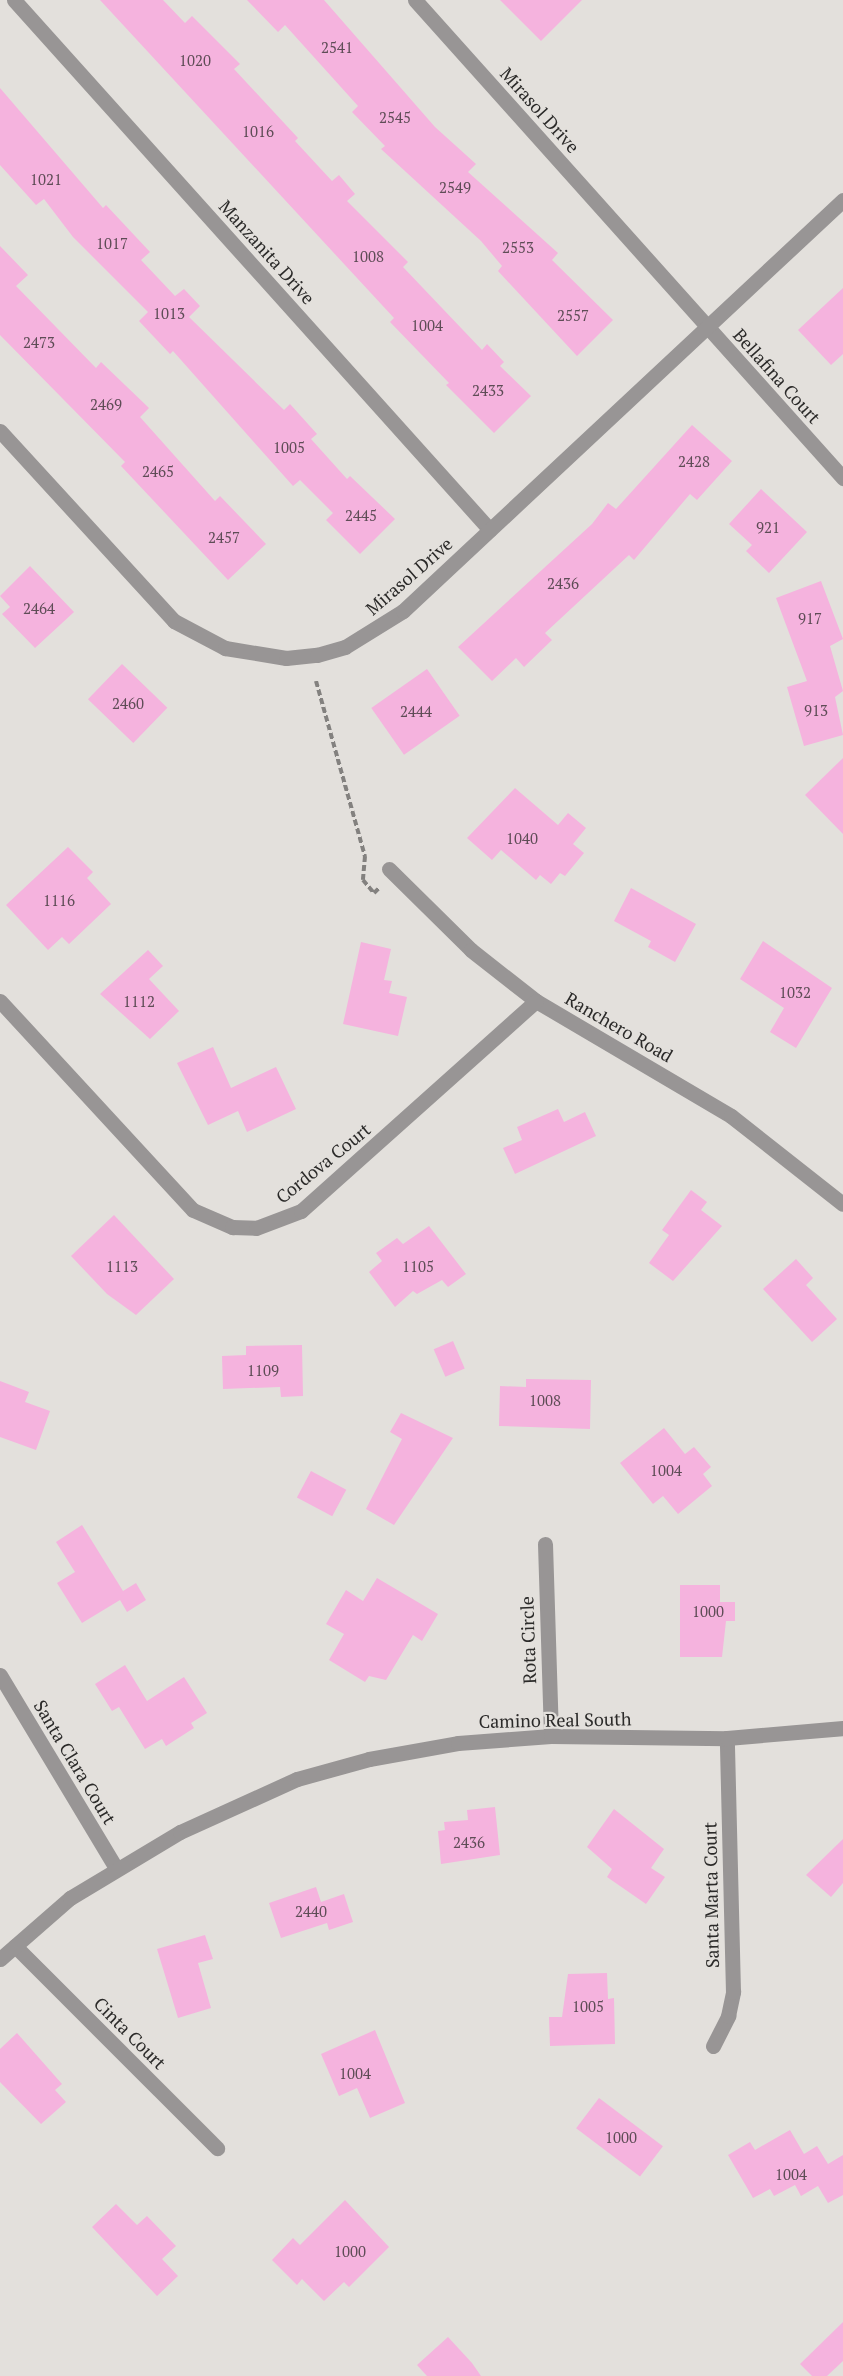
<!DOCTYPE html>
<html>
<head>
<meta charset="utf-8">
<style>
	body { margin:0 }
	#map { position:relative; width:843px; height:2376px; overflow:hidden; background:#e3e0dc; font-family:"PT Serif",serif }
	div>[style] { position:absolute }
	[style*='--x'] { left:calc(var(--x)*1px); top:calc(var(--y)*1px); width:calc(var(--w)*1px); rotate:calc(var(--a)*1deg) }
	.building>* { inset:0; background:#f5b3de; transform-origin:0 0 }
	.path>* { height:4px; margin-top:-2px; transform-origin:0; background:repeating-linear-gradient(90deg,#83817f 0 6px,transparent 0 9px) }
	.minor>* { height:15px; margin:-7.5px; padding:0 7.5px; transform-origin:7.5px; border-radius:7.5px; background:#989595 }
	.tertiary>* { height:15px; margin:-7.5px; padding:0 7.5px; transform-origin:7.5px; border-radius:7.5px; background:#989595 }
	span { translate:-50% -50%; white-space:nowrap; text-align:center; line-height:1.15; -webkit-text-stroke:4.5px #e3e0dc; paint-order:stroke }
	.number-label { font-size:15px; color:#5e4c56 }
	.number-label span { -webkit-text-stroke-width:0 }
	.street-label { font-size:18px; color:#2b2a29 }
</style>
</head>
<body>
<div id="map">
	<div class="building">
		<div style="clip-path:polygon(100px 0,163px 0,185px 23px,192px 16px,240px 64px,234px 69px,298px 138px,295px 141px,332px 181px,339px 175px,355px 194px,347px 201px,408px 262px,403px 267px,482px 350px,487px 344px,504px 362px,500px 366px,531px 396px,494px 433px,446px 385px,449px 383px,390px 322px,394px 318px)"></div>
		<div style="clip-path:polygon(247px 0,324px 0,435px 127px,476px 164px,468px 172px,558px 253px,552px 260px,613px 320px,577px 356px,498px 271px,502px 266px,481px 241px,381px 149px,385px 146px,352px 112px,358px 106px,285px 25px,278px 32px)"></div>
		<div style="clip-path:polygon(500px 0,582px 0,541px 41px)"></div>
		<div style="clip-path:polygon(0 88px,103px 208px,106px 205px,150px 252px,141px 260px,175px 296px,184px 289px,200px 306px,189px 317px,284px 410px,290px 404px,317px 434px,311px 439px,347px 479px,350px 476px,395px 519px,360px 554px,326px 520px,333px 513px,300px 480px,293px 486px,173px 351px,170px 354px,139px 321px,148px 312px,73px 237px,44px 199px,36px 205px,0 165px)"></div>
		<div style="clip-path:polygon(0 246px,28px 275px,16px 286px,96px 368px,101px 362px,149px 408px,140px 417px,215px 501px,220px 496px,266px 544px,228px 580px,121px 466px,125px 462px,0 335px)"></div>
		<div style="clip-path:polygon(843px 288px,843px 354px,831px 365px,798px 330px)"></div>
		<div style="clip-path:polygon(692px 425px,732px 461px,697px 500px,690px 494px,634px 560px,629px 555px,545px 633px,552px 640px,524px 667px,516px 658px,492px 681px,458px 647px,592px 524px,608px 503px,616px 509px)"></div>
		<div style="clip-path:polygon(761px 489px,807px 532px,769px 573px,746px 551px,752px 545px,729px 524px)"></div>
		<div style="clip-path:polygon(30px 566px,74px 612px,35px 648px,2px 614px,10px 607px,0 596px)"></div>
		<div style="clip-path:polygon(821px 581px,843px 639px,830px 646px,843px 691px,835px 697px,843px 735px,804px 746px,787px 687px,807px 681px,776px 598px)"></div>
		<div style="left:122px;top:664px;width:63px;height:49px;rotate:44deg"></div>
		<div style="left:427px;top:669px;width:57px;height:68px;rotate:55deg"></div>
		<div style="clip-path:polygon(843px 758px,843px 834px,805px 795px)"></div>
		<div style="clip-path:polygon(515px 788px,558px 825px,568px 813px,586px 828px,573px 844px,584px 853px,565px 876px,560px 873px,551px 884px,540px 875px,536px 880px,501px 850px,492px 860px,467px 838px)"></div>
		<div style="clip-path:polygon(68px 847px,93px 872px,87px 878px,111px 904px,69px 944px,62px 937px,48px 950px,6px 905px)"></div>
		<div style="clip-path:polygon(631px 888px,696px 924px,675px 962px,648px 947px,651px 941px,614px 921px)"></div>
		<div style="clip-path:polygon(763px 941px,832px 988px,796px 1048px,770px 1032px,784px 1008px,740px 979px)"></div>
		<div style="clip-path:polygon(361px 942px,391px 949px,384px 980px,392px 981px,389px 993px,407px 997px,398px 1036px,343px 1024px)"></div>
		<div style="clip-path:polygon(148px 950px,163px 966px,149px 979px,179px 1011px,150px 1039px,100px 994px)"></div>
		<div style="clip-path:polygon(213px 1047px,231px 1088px,276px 1067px,296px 1109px,247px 1132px,238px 1111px,208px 1125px,177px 1063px)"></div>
		<div style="clip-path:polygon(558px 1109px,564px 1122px,585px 1112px,596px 1136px,515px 1174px,503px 1148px,522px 1140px,517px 1127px)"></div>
		<div style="clip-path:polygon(691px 1190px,707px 1202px,701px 1210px,722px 1226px,673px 1281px,649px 1263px,669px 1235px,662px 1230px)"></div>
		<div style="clip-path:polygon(114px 1215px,174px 1279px,136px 1315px,107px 1294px,71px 1256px)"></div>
		<div style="clip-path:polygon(429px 1226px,466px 1274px,448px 1287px,442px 1280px,417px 1294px,413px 1291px,395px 1307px,369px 1272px,382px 1261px,376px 1253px,397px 1238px,403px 1244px)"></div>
		<div style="clip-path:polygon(796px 1259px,813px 1278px,806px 1285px,837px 1319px,812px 1342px,763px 1289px)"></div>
		<div style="left:453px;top:1341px;width:30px;height:21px;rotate:67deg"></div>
		<div style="clip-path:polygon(302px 1345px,303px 1396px,281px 1397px,280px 1387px,223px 1389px,222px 1356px,246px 1355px,246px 1346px)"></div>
		<div style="clip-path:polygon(526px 1379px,591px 1380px,590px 1429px,499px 1426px,500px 1386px,526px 1387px)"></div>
		<div style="clip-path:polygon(0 1381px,29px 1392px,25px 1402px,50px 1411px,36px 1450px,0 1437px)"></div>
		<div style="clip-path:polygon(401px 1413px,453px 1438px,394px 1525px,366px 1509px,402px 1439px,390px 1432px)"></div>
		<div style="clip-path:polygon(664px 1428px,685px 1454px,694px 1447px,711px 1467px,703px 1474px,712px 1486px,678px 1514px,663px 1496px,653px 1504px,620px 1463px)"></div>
		<div style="left:311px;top:1471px;width:40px;height:30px;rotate:28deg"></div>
		<div style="clip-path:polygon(82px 1525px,123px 1591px,136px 1583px,146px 1600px,127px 1612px,120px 1600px,82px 1623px,57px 1583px,75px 1572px,56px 1542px)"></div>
		<div style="clip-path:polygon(377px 1578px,438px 1614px,422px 1641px,413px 1635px,386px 1680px,369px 1676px,365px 1682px,329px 1660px,344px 1634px,326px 1624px,346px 1590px,363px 1601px)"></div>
		<div style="clip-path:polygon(680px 1585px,720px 1585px,720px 1602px,735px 1602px,735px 1621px,726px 1621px,722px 1657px,680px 1657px)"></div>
		<div style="clip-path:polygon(125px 1665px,147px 1701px,184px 1677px,207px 1713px,191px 1723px,194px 1728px,166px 1746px,162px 1739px,145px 1749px,119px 1707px,112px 1711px,95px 1684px)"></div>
		<div style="clip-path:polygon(495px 1807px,500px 1855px,441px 1864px,438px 1831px,445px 1830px,444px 1822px,468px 1820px,467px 1810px)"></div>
		<div style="clip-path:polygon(614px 1809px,664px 1849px,651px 1868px,665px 1877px,646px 1904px,607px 1877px,612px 1869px,587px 1847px)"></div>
		<div style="clip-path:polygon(843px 1839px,843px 1883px,831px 1897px,806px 1875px)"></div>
		<div style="clip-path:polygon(316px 1887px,321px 1902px,344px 1894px,353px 1922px,329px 1930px,327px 1923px,281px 1938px,269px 1903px)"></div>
		<div style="clip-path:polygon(205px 1935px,213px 1959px,198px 1963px,211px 2008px,178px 2018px,157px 1949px)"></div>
		<div style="clip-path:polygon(607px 1973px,608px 1999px,614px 1998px,615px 2044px,550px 2046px,549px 2017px,562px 2017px,568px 1974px)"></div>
		<div style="clip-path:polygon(375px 2030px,405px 2103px,370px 2118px,357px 2088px,339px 2096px,321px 2054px)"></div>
		<div style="clip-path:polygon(17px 2033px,62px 2084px,55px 2090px,66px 2102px,41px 2124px,0 2082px,0 2049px)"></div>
		<div style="left:599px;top:2098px;width:80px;height:38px;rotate:37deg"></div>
		<div style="clip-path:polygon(790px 2130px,804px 2154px,817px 2146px,828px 2164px,843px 2155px,843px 2195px,828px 2203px,818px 2186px,801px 2196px,795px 2185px,774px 2196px,770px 2189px,753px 2198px,728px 2155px,750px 2142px,755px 2150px)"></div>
		<div style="clip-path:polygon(345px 2200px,389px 2247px,349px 2287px,344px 2282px,324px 2301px,302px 2279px,297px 2285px,272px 2260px,293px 2238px,300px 2245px)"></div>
		<div style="clip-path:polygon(116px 2204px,137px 2225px,147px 2216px,176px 2246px,162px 2259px,178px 2276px,157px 2296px,92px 2227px)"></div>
		<div style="clip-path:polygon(843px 2322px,843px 2361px,827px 2376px,812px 2376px,800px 2364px)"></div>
		<div style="clip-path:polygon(448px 2337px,472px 2363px,481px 2376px,427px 2376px,417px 2365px)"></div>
	</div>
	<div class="path">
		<div style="--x:316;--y:681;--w:182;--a:74.4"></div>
		<div style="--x:365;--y:856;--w:24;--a:95"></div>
		<div style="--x:363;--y:880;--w:17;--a:50"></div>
		<div style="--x:374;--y:893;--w:7;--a:-45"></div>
	</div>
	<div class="minor">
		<div style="--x:14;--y:0;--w:712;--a:48.07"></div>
		<div style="--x:415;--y:0;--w:642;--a:48.16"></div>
		<div style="--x:0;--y:431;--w:258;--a:47.5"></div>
		<div style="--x:174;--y:621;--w:58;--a:27.9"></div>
		<div style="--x:225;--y:648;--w:62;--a:9.3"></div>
		<div style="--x:286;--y:658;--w:31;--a:-6"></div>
		<div style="--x:317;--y:655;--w:29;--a:-16"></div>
		<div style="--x:345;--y:647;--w:68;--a:-31.8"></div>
		<div style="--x:403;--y:611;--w:602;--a:-43.05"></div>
		<div style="--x:389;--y:869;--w:115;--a:44.6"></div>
		<div style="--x:471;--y:950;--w:83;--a:38.1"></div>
		<div style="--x:536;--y:1001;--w:226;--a:30.5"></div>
		<div style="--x:731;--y:1116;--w:142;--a:38.2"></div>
		<div style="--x:0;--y:1001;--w:284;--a:47.3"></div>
		<div style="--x:193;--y:1210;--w:43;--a:23.6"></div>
		<div style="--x:232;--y:1227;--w:24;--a:2"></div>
		<div style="--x:256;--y:1228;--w:48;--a:-20.7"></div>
		<div style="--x:301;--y:1211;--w:315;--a:-41.8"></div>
		<div style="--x:545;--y:1544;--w:192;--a:88.2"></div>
		<div style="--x:0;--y:1675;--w:225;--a:59"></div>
		<div style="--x:15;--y:1946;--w:286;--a:45"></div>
		<div style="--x:713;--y:2046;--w:34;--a:-63"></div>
		<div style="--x:728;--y:2016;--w:25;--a:-78"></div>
		<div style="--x:733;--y:1992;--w:254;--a:-91.4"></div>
	</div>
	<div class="tertiary">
		<div style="--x:0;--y:1959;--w:93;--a:-41.1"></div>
		<div style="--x:70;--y:1898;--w:128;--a:-31"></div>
		<div style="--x:180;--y:1832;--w:128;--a:-24.4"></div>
		<div style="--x:297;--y:1779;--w:75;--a:-15.5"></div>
		<div style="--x:369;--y:1759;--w:90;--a:-10.2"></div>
		<div style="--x:458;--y:1743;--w:93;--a:-4.3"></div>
		<div style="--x:551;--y:1736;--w:176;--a:0.7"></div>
		<div style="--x:727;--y:1738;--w:116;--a:-4.9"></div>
	</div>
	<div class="number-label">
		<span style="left:337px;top:48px">2541</span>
		<span style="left:195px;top:61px">1020</span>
		<span style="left:395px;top:118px">2545</span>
		<span style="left:258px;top:132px">1016</span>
		<span style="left:46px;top:180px">1021</span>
		<span style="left:455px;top:188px">2549</span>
		<span style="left:112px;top:244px">1017</span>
		<span style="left:518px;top:248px">2553</span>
		<span style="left:368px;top:257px">1008</span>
		<span style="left:169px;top:314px">1013</span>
		<span style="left:573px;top:316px">2557</span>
		<span style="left:427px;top:326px">1004</span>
		<span style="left:39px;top:343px">2473</span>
		<span style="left:488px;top:391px">2433</span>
		<span style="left:106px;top:405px">2469</span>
		<span style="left:289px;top:448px">1005</span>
		<span style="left:694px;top:462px">2428</span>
		<span style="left:158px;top:472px">2465</span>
		<span style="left:361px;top:516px">2445</span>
		<span style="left:768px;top:528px">921</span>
		<span style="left:224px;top:538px">2457</span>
		<span style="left:563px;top:584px">2436</span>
		<span style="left:39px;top:609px">2464</span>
		<span style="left:810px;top:619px">917</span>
		<span style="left:128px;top:704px">2460</span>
		<span style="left:816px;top:711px">913</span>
		<span style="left:416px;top:712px">2444</span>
		<span style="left:522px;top:839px">1040</span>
		<span style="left:59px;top:901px">1116</span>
		<span style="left:795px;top:993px">1032</span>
		<span style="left:139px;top:1002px">1112</span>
		<span style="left:122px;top:1267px">1113</span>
		<span style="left:418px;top:1267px">1105</span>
		<span style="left:263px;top:1371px">1109</span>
		<span style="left:545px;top:1401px">1008</span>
		<span style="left:666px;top:1471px">1004</span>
		<span style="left:708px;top:1612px">1000</span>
		<span style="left:469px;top:1843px">2436</span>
		<span style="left:311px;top:1912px">2440</span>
		<span style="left:588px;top:2007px">1005</span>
		<span style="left:355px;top:2074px">1004</span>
		<span style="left:621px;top:2138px">1000</span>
		<span style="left:791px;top:2175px">1004</span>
		<span style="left:350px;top:2252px">1000</span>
	</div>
	<div class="street-label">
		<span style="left:540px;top:110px;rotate:48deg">Mirasol Drive</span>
		<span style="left:267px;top:252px;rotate:48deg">Manzanita Drive</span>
		<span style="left:777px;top:376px;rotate:48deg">Bellafina Court</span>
		<span style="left:409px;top:576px;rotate:-41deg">Mirasol Drive</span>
		<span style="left:619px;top:1027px;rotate:30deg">Ranchero Road</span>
		<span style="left:323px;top:1163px;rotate:-39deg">Cordova Court</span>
		<span style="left:528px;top:1640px;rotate:-92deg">Rota Circle</span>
		<span style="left:555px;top:1720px;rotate:-1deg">Camino Real South</span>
		<span style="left:75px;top:1762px;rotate:59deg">Santa Clara Court</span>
		<span style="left:711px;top:1895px;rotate:-91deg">Santa Marta Court</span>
		<span style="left:130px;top:2033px;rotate:45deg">Cinta Court</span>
	</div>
</div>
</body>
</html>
